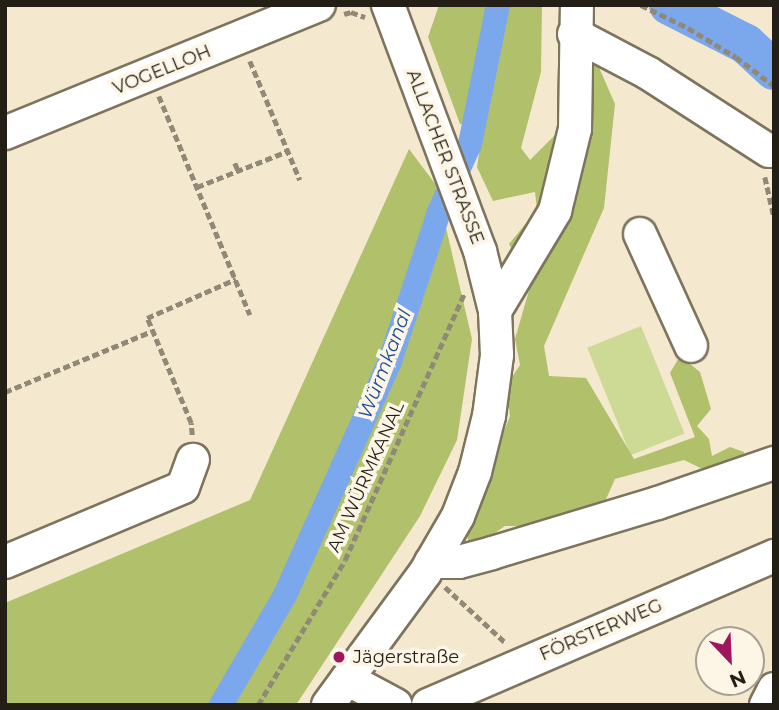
<!DOCTYPE html>
<html>
<head>
<meta charset="utf-8">
<style>
	body { margin:0 }
	#map { position:relative; width:779px; height:710px; overflow:hidden; background:#f4e8ce; font-family:Montserrat,sans-serif }
	div>[style] { position:absolute }
	[style*='--x'] { left:calc(var(--x)*1px); top:calc(var(--y)*1px); width:calc(var(--w)*1px); rotate:calc(var(--a)*1deg) }
	.green>* { inset:0; background:#cdda96; transform-origin:0 0 }
	.forest>* { inset:0; background:#b1c06a }
	.canal>* { height:24px; margin:-12px; padding:0 12px; transform-origin:12px; border-radius:12px; background:#7ba7ec }
	.river>* { height:40px; margin:-20px; padding:0 20px; transform-origin:20px; border-radius:20px; background:#7ba7ec }
	.path>* { height:4.5px; margin-top:-2.25px; transform-origin:0; background:repeating-linear-gradient(90deg,#918977 0 7px,transparent 0 10.5px) }
	.roads { filter:drop-shadow(2px 0 #7e745d) drop-shadow(-2px 0 #7e745d) drop-shadow(0 2px #7e745d) drop-shadow(0 -2px #7e745d) }
	.minor>* { height:32px; margin:-16px; padding:0 16px; transform-origin:16px; border-radius:16px; background:#fff }
	.dots>* { width:19px; height:19px; translate:-50% -50%; box-sizing:border-box; border:4px solid #fdf6e6; border-radius:50% }
	span { translate:-50% -50%; white-space:nowrap; text-align:center; line-height:1.15; -webkit-text-stroke:7px #fdf6e6; paint-order:stroke }
	.street-label { font-size:18px; color:#231f16 }
	.poi-label { font-size:18px; color:#231f16 }
	.left { translate:0 -50%; text-align:left }
	.water-label { font-size:19px; color:#194c9d; font-style:italic }
	.frame { position:absolute; inset:0; border:7px solid #231f16; pointer-events:none }
	.north { position:absolute; left:695px; top:626px; width:70px; height:70px; box-sizing:border-box; background:#fdf6e6; border:2px solid #a6a093; border-radius:50%; rotate:157deg; font-size:19px; font-weight:700; line-height:28px; text-align:center; color:#231f16 }
	.north::after { content:''; display:block; margin:auto; width:24px; height:32px; background:#a1155e; clip-path:polygon(50% 0,100% 100%,50% 72%,0 100%) }
</style>
</head>
<body>
<div id="map">
	<div class="green">
		<div style="left:641px;top:326px;width:116px;height:58px;rotate:68deg"></div>
	</div>
	<div class="forest">
		<div style="clip-path:polygon(439px 5px,542px 5px,541px 72px,521px 148px,530px 160px,561px 129px,587px 150px,592px 134px,579px 72px,585px 62px,597px 63px,615px 104px,604px 208px,544px 346px,549px 376px,586px 378px,634px 459px,695px 437px,670px 373px,680px 356px,700px 372px,711px 409px,697px 426px,709px 439px,712px 456px,730px 447px,744px 452px,743px 464px,717px 476px,684px 460px,615px 479px,599px 515px,543px 526px,505px 526px,470px 550px,466px 530px,510px 416px,506px 386px,520px 365px,515px 339px,536px 266px,517px 258px,509px 244px,537px 210px,535px 192px,493px 201px,477px 167px,483px 126px,460px 124px,428px 37px)"></div>
		<div style="clip-path:polygon(409px 149px,436px 185px,472px 339px,457px 440px,420px 516px,296px 705px,5px 705px,5px 603px,250px 500px)"></div>
	</div>
	<div class="canal">
		<div style="--x:221;--y:705;--w:127;--a:-59.8"></div>
		<div style="--x:285;--y:595;--w:256;--a:-65.8"></div>
		<div style="--x:390;--y:361;--w:157;--a:-71.8"></div>
		<div style="--x:439;--y:212;--w:75;--a:-65.5"></div>
		<div style="--x:470;--y:144;--w:142;--a:-78.6"></div>
	</div>
	<div class="river">
		<div style="--x:669;--y:5;--w:86;--a:26.9"></div>
		<div style="--x:746;--y:44;--w:38;--a:43"></div>
	</div>
	<div class="path">
		<div style="--x:641;--y:5;--w:52;--a:26.1"></div>
		<div style="--x:688;--y:28;--w:56;--a:31.1"></div>
		<div style="--x:736;--y:57;--w:48;--a:37.3"></div>
		<div style="--x:344;--y:14;--w:7;--a:-16"></div>
		<div style="--x:351;--y:12;--w:15;--a:20"></div>
		<div style="--x:250;--y:61;--w:129;--a:67.2"></div>
		<div style="--x:159;--y:96;--w:237;--a:67.4"></div>
		<div style="--x:235;--y:163;--w:8;--a:67"></div>
		<div style="--x:765;--y:177;--w:41;--a:77.3"></div>
		<div style="--x:197;--y:187;--w:98;--a:-21.6"></div>
		<div style="--x:5;--y:392;--w:159;--a:-22.5"></div>
		<div style="--x:192;--y:435;--w:12;--a:-95"></div>
		<div style="--x:191;--y:423;--w:114;--a:-112.7"></div>
		<div style="--x:147;--y:318;--w:97;--a:-23.7"></div>
		<div style="--x:445;--y:587;--w:83;--a:42.6"></div>
		<div style="--x:258;--y:705;--w:169;--a:-59"></div>
		<div style="--x:345;--y:560;--w:291;--a:-65.9"></div>
	</div>
	<div class="roads">
		<div class="minor">
			<div style="--x:574;--y:34;--w:84;--a:27.8"></div>
			<div style="--x:648;--y:73;--w:144;--a:32.8"></div>
			<div style="--x:5;--y:133;--w:339;--a:-22.2"></div>
			<div style="--x:640;--y:234;--w:123;--a:65.5"></div>
			<div style="--x:495;--y:311;--w:117;--a:-59"></div>
			<div style="--x:555;--y:211;--w:84;--a:-76.3"></div>
			<div style="--x:575;--y:129;--w:124;--a:-89.1"></div>
			<div style="--x:5;--y:562;--w:193;--a:-22.8"></div>
			<div style="--x:183;--y:487;--w:29;--a:-70"></div>
			<div style="--x:431;--y:562;--w:28;--a:0"></div>
			<div style="--x:459;--y:562;--w:34;--a:-15"></div>
			<div style="--x:492;--y:553;--w:173;--a:-16.8"></div>
			<div style="--x:658;--y:503;--w:123;--a:-19"></div>
			<div style="--x:347;--y:679;--w:55;--a:28"></div>
			<div style="--x:328;--y:705;--w:164;--a:-53.7"></div>
			<div style="--x:425;--y:573;--w:66;--a:-59.9"></div>
			<div style="--x:458;--y:516;--w:47;--a:-68.9"></div>
			<div style="--x:475;--y:472;--w:58;--a:-76"></div>
			<div style="--x:489;--y:416;--w:62;--a:-82.5"></div>
			<div style="--x:497;--y:355;--w:44;--a:-92.6"></div>
			<div style="--x:495;--y:311;--w:62;--a:-104"></div>
			<div style="--x:480;--y:251;--w:263;--a:-110.5"></div>
			<div style="--x:428;--y:705;--w:377;--a:-23.3"></div>
			<div style="--x:766;--y:705;--w:18;--a:-63"></div>
		</div>
	</div>
	<div class="dots">
		<div style="left:339px;top:657px;background:#a1155e"></div>
	</div>
	<div class="street-label">
		<span style="left:162px;top:70px;rotate:-22deg">VOGELLOH</span>
		<span style="left:445px;top:157px;rotate:69deg">ALLACHER STRASSE</span>
		<span style="left:366px;top:477px;rotate:-66deg">AM WÜRMKANAL</span>
		<span style="left:601px;top:630px;rotate:-23deg">FÖRSTERWEG</span>
	</div>
	<div class="poi-label">
		<span class="left" style="left:353px;top:657px">Jägerstraße</span>
	</div>
	<div class="water-label">
		<span style="left:385px;top:364px;rotate:-69deg">Würmkanal</span>
	</div>
	<div class="frame"></div>
	<div class="north">N</div>
</div>
</body>
</html>
